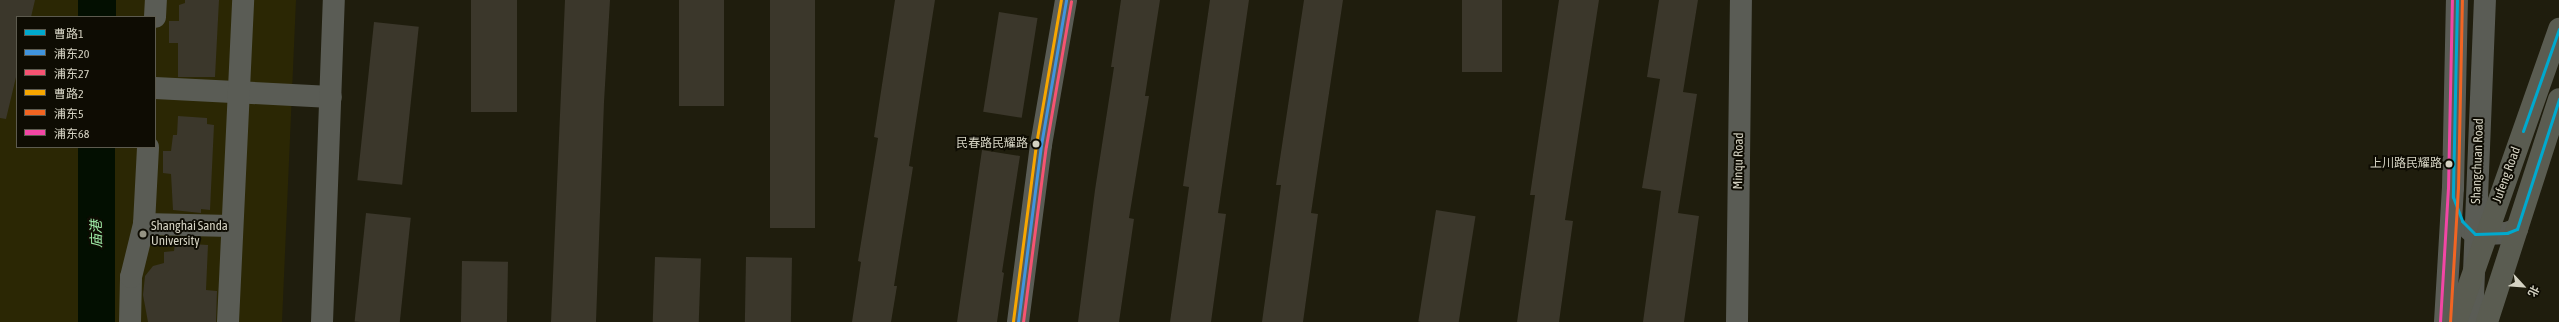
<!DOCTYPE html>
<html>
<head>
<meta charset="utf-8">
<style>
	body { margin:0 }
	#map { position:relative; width:2559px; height:322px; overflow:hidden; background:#1f1d0d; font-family:"Asap Condensed","Noto Sans SC",sans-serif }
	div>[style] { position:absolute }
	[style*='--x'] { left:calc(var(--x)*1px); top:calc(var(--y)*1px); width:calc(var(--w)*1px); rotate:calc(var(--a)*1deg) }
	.built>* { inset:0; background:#2b2704 }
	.water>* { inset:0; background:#030f01; transform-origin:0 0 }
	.building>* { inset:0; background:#3b372b; transform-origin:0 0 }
	.minor>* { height:22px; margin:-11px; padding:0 11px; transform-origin:11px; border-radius:11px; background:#5a5c55 }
	.major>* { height:22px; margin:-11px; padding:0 11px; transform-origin:11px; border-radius:11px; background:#5a5c51 }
	.bus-1>* { height:3px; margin:-1.5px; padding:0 1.5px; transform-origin:1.5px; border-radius:1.5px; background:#00a9ce }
	.bus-2>* { height:3px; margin:-1.5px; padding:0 1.5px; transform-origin:1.5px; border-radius:1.5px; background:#4094de }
	.bus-3>* { height:3px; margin:-1.5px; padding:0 1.5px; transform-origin:1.5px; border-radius:1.5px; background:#f65372 }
	.bus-4>* { height:3px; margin:-1.5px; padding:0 1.5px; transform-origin:1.5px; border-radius:1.5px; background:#f7a600 }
	.bus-5>* { height:3px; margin:-1.5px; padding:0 1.5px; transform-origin:1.5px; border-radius:1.5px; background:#f26522 }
	.bus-6>* { height:3px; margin:-1.5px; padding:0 1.5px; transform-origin:1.5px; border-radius:1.5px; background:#f346a5 }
	.dots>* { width:11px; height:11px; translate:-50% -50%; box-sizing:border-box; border:2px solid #0e0c03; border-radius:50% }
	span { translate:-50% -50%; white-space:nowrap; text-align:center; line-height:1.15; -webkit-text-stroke:4px #0e0c03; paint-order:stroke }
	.bus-label { font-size:12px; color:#d4d2c2 }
	.right { translate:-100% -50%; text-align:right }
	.street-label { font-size:13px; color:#d4d2c2 }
	.poi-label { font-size:13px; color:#d4d2c2 }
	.left { translate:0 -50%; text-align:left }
	.water-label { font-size:14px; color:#9eeaa6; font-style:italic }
	.legend { position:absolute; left:16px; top:16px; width:140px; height:132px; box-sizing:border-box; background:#0e0c03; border:1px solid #5d5b4f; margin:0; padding:5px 7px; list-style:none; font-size:12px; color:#d4d2c2 }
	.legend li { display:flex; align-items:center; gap:8px; height:20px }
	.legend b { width:20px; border:1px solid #5d5b4f }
	.north { position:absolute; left:2503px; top:266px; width:40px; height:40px; -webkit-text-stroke:3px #0e0c03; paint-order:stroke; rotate:116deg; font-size:11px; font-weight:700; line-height:16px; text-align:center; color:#d4d2c2 }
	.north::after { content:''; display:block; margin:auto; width:14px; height:18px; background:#d4d2c2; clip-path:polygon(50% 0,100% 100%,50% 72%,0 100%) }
</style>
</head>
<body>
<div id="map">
	<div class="built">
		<div style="clip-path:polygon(evenodd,0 0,296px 0,282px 322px,0 322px,0 0,17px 17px,155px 17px,155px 147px,17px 147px,17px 17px)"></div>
	</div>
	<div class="water">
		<div style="left:78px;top:0;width:38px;height:17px"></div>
		<div style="left:78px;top:147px;width:37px;height:175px"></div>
	</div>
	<div class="building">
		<div style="clip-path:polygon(0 0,35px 0,31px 17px,17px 17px,17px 73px,6px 119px,0 118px)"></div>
		<div style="clip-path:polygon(185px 0,219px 0,215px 77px,178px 77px,178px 43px,169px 43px,169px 21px,179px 21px,179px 5px,185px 3px)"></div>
		<div style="left:471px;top:0;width:46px;height:112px"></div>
		<div style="clip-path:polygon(565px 0,610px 0,604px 102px,596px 322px,551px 322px)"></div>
		<div style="left:679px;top:0;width:45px;height:106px"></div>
		<div style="left:770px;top:0;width:45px;height:228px"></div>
		<div style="clip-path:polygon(895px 0,935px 0,909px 166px,913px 167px,894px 286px,897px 286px,891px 322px,852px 322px,861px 262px,858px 261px,878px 138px,874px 137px)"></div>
		<div style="clip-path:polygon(1121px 0,1160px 0,1145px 96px,1149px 96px,1129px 218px,1134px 219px,1119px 322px,1078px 322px,1095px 190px,1114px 67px,1111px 67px)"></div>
		<div style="clip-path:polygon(1210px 0,1249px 0,1218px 213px,1226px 214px,1211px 322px,1170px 322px,1189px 187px,1183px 186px)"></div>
		<div style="clip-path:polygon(1304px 0,1343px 0,1311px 213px,1318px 214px,1303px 322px,1262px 322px,1281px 185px,1276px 185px)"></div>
		<div style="left:1462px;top:0;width:40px;height:72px"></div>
		<div style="clip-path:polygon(1559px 0,1599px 0,1565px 220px,1573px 221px,1559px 322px,1517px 322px,1535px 195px,1530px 195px)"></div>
		<div style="clip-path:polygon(1659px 0,1698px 0,1683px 92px,1697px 94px,1678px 213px,1699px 216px,1684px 322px,1643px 322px,1661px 191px,1642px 188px,1660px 79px,1647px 77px)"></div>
		<div style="left:999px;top:12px;width:39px;height:101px;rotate:9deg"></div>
		<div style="left:374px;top:22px;width:45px;height:159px;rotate:6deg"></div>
		<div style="clip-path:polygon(178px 116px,207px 118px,207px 124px,214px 125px,210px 210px,201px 209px,201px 213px,173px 210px,171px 174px,163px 173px,163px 151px,171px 151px,173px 135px,177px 135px)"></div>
		<div style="clip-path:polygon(982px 150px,1020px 156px,1002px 272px,1004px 273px,997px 322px,957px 322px)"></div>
		<div style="left:1436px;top:210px;width:40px;height:113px;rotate:9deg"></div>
		<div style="left:366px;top:213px;width:45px;height:109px;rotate:6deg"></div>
		<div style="clip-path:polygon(175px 243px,208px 245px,206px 290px,217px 291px,216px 322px,148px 322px,143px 295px,145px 276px,153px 266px,164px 263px,164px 252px,174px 251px)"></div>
		<div style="left:655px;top:257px;width:46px;height:65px;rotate:2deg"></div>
		<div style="left:746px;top:257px;width:46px;height:65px;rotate:1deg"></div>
		<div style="left:462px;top:261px;width:46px;height:61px;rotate:1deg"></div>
	</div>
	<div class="minor">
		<div style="--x:155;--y:17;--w:17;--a:-87"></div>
		<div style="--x:155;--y:88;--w:176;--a:2.9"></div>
		<div style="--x:144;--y:224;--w:87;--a:1.3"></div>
		<div style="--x:2470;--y:230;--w:6;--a:39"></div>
		<div style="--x:2475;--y:234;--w:11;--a:0"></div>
		<div style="--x:2486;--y:234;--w:21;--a:-3"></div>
		<div style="--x:2507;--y:233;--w:11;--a:-22"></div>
		<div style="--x:130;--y:322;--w:45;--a:-88.7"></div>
		<div style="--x:131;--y:277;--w:55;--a:-76.2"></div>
		<div style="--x:144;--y:224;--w:77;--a:-87"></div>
		<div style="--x:228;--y:322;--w:322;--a:-87.3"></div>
		<div style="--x:322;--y:322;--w:322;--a:-87.9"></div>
		<div style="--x:1018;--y:322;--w:178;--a:-82.6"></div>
		<div style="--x:1041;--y:145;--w:147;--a:-80.2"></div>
		<div style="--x:1737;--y:322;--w:322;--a:-89.3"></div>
		<div style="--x:2445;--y:322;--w:134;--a:-86.6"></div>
		<div style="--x:2453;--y:188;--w:188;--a:-88.8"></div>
		<div style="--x:2472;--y:322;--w:322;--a:-87.7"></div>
	</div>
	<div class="major">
		<div style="--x:2456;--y:322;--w:311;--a:-70.6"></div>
		<div style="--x:2487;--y:322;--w:234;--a:-72.1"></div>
	</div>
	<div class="bus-1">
		<div style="--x:2457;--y:0;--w:197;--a:91.2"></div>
		<div style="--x:2453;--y:197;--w:26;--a:69"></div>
		<div style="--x:2462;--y:221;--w:18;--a:45"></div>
		<div style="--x:2475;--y:234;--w:32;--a:-2"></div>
		<div style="--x:2507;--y:233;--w:11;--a:-22"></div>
		<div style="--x:2517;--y:229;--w:137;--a:-72.1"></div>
		<div style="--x:2523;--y:131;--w:108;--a:-70.6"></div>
	</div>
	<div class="bus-2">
		<div style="--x:1018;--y:322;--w:178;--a:-82.6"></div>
		<div style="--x:1041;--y:145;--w:147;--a:-80.2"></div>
	</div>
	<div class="bus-3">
		<div style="--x:1023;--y:322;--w:177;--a:-82.6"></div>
		<div style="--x:1046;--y:146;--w:147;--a:-80.2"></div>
	</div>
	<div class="bus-4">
		<div style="--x:1013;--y:321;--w:178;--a:-82.6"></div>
		<div style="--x:1036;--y:144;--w:146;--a:-80.2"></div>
	</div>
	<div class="bus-5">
		<div style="--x:2450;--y:322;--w:134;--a:-86.6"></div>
		<div style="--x:2458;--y:188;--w:188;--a:-88.8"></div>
	</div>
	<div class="bus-6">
		<div style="--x:2440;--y:322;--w:134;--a:-86.6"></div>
		<div style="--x:2448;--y:188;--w:188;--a:-88.8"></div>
	</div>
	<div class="dots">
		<div style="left:1036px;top:144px;background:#d4d2c2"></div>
		<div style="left:2449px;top:164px;background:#d4d2c2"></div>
		<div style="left:143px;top:234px;background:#959383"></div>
	</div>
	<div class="bus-label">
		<span class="right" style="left:1028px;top:144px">民春路民耀路</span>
		<span class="right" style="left:2442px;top:164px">上川路民耀路</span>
	</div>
	<div class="street-label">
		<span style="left:1739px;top:161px;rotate:-89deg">Minqu Road</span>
		<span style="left:2478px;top:161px;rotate:-88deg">Shangchuan Road</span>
		<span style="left:2507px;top:175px;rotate:-70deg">Jufeng Road</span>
	</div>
	<div class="poi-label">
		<span class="left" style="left:151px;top:234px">Shanghai Sanda<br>University</span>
	</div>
	<div class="water-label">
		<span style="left:96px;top:234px;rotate:-91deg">庙港</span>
	</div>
	<ul class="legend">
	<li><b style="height:5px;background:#00a9ce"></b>曹路1</li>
	<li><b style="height:5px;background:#4094de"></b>浦东20</li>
	<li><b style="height:5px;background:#f65372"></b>浦东27</li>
	<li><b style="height:5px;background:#f7a600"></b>曹路2</li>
	<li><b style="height:5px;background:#f26522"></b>浦东5</li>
	<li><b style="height:5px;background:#f346a5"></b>浦东68</li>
	</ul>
	<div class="north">北</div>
</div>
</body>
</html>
